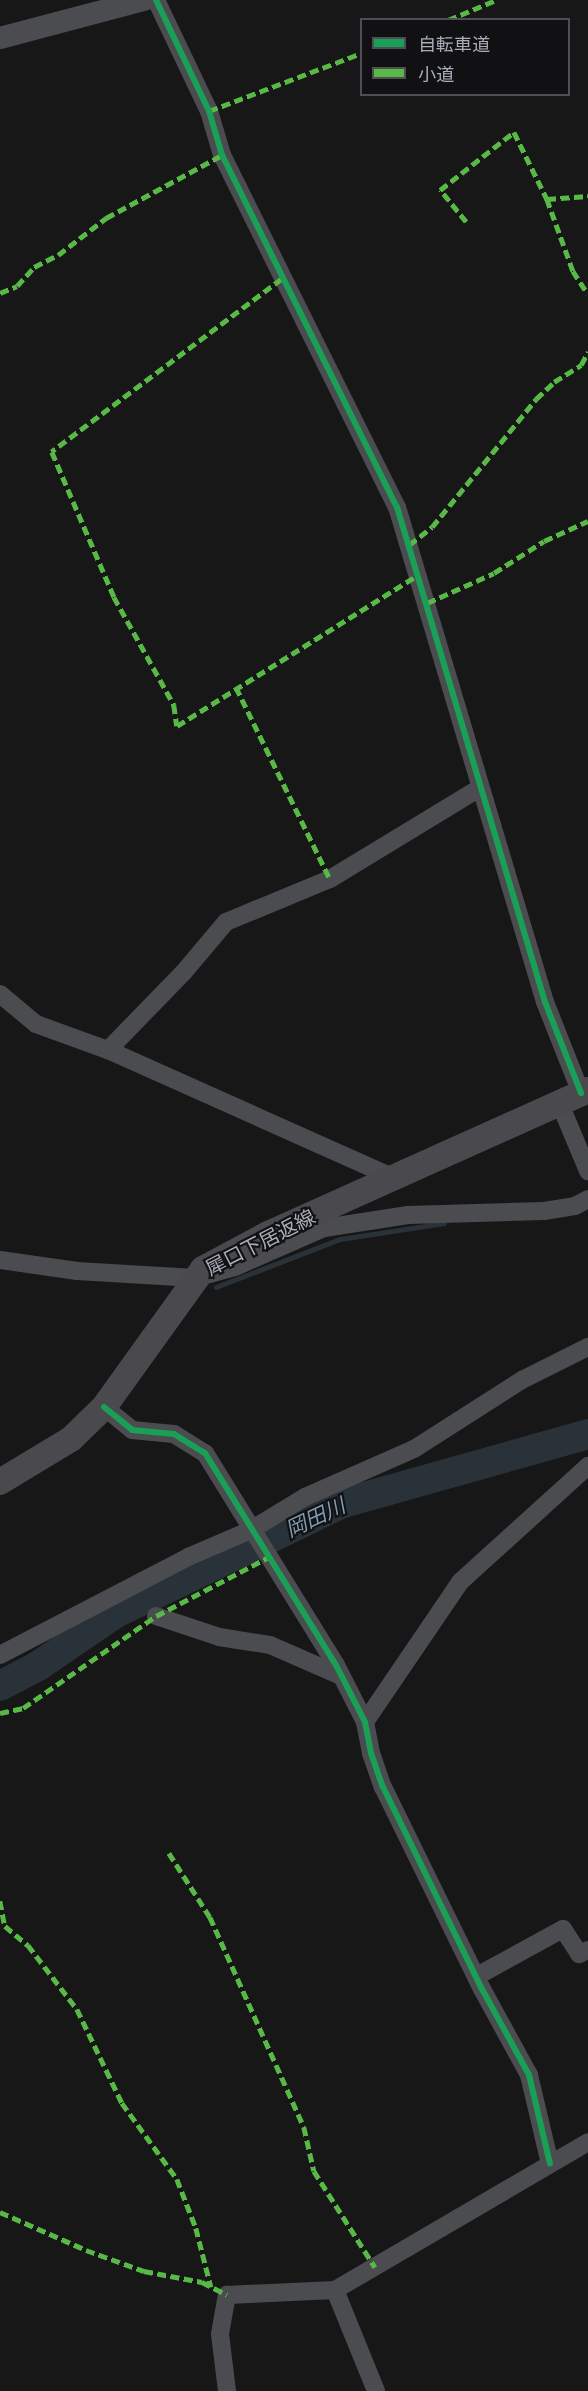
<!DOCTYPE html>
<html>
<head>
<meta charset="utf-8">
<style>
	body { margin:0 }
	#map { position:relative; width:588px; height:2391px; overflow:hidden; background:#171717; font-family:"Open Sans","Noto Sans JP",sans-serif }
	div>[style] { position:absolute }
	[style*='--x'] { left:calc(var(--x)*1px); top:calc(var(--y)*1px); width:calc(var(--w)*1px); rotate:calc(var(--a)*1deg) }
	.stream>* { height:5px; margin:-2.5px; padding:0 2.5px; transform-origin:2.5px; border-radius:2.5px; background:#2a3239 }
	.river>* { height:30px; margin:-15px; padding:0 15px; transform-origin:15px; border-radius:15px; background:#2a3239 }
	.minor>* { height:18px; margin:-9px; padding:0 9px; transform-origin:9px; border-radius:9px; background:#4b4c50 }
	.tertiary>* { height:22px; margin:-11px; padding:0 11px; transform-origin:11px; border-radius:11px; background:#4b4c50 }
	.secondary>* { height:26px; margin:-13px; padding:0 13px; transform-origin:13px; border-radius:13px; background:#4a4a4e }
	.quiet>* { height:4.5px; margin-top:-2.25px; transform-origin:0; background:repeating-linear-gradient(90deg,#58b947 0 9px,transparent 0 13.5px) }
	.cycleway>* { height:6px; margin:-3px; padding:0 3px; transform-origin:3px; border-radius:3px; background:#1a9f57 }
	span { translate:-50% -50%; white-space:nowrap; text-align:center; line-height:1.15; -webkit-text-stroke:4.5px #111113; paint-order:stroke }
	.street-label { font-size:20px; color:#a8adb8 }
	.water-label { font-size:21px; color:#7f9bb3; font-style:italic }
	.legend { position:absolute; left:360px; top:18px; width:210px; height:78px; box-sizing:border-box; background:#111113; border:2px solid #4d4f55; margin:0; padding:8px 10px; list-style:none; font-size:18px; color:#a8adb8 }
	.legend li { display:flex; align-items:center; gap:12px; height:30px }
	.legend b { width:30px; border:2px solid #4d4f55 }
</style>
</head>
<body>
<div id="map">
	<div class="stream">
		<div style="--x:216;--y:1287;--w:133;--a:-21.2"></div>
		<div style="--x:340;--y:1239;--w:105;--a:-8.7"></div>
	</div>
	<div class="river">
		<div style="--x:0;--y:1686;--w:43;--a:-27.8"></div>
		<div style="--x:38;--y:1666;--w:94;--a:-34.2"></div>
		<div style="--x:116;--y:1613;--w:252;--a:-25.9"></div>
		<div style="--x:343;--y:1503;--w:255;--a:-15.7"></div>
	</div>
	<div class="minor">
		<div style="--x:156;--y:0;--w:123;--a:64.5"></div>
		<div style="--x:209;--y:111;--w:46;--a:73.5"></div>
		<div style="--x:222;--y:155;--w:393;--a:63.6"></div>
		<div style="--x:397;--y:507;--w:517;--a:73.35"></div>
		<div style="--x:545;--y:1002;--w:98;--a:68.4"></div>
		<div style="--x:0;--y:994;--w:47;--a:39.8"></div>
		<div style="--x:36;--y:1024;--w:77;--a:19.9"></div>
		<div style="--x:108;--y:1050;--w:313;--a:24.1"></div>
		<div style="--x:108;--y:1050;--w:107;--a:-45.8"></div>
		<div style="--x:183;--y:973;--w:67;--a:-49.9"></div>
		<div style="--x:226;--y:922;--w:113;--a:-22.5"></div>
		<div style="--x:330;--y:879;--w:173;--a:-31.3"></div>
		<div style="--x:560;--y:1104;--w:73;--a:67.3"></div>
		<div style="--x:0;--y:1260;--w:78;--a:8.1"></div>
		<div style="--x:77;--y:1271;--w:118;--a:3.4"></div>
		<div style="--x:195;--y:1278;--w:41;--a:-15.4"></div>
		<div style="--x:235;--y:1267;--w:97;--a:-23.7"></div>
		<div style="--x:324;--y:1228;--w:85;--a:-8.8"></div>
		<div style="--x:408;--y:1215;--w:136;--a:-1.7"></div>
		<div style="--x:544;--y:1211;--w:31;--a:-9"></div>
		<div style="--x:575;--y:1206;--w:15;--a:-28"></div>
		<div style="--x:104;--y:1407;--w:36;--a:39"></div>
		<div style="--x:132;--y:1430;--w:42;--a:5.4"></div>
		<div style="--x:174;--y:1434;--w:36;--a:32"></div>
		<div style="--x:205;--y:1453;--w:249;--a:58.3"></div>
		<div style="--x:336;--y:1665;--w:64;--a:63"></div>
		<div style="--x:365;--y:1722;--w:32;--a:79"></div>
		<div style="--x:371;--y:1753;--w:36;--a:71"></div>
		<div style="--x:383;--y:1787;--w:225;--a:63.9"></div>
		<div style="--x:482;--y:1989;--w:98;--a:61.3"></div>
		<div style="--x:529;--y:2075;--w:91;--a:76.7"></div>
		<div style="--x:156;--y:1616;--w:66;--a:18.4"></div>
		<div style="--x:219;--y:1637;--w:52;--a:8.9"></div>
		<div style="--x:270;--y:1645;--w:77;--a:23.6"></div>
		<div style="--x:0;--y:1655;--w:212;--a:-27.5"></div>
		<div style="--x:188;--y:1557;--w:69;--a:-23.2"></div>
		<div style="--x:251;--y:1530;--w:63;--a:-31.4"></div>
		<div style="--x:305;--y:1497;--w:119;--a:-23.8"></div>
		<div style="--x:414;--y:1449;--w:128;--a:-32.6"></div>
		<div style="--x:522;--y:1380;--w:74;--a:-26.6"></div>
		<div style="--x:365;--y:1722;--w:169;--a:-55.8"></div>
		<div style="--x:460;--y:1582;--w:173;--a:-42.2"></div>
		<div style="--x:477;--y:1976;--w:98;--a:-28.7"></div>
		<div style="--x:563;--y:1929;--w:30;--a:57"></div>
		<div style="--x:579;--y:1954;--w:10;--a:-24"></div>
		<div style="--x:335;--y:2290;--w:109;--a:67.9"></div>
		<div style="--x:227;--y:2391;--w:57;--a:-97"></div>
		<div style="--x:220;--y:2334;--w:40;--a:-80"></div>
		<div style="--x:227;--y:2295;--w:108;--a:-2.7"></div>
		<div style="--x:335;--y:2290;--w:293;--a:-30.3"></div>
	</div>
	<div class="tertiary">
		<div style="--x:0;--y:38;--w:149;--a:-14.8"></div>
	</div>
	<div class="secondary">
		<div style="--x:0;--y:1482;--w:83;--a:-31.2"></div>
		<div style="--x:71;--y:1439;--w:46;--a:-44.1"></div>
		<div style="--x:104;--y:1407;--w:170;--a:-54.3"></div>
		<div style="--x:203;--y:1269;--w:74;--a:-28.3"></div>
		<div style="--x:268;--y:1234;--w:351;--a:-24.2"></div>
	</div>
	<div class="quiet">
		<div style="--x:448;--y:20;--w:52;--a:-22.6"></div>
		<div style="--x:209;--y:111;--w:164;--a:-20.8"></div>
		<div style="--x:547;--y:199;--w:77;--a:70.1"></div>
		<div style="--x:573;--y:271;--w:27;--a:57"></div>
		<div style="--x:466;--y:222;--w:41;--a:-129.1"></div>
		<div style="--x:440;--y:190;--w:94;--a:-38.1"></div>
		<div style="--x:514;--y:132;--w:75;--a:63.8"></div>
		<div style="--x:547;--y:199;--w:41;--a:-4.2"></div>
		<div style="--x:282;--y:279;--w:288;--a:143.1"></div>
		<div style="--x:52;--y:452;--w:158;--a:66.8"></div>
		<div style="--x:114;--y:597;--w:124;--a:60.9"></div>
		<div style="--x:174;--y:705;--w:21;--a:82"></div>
		<div style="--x:177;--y:726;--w:284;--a:-32.1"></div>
		<div style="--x:0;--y:293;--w:18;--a:-22"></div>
		<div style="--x:17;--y:286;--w:25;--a:-48"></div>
		<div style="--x:34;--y:267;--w:27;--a:-27"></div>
		<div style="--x:58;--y:255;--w:61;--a:-37.6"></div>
		<div style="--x:106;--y:218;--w:132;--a:-28.5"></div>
		<div style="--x:409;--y:545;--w:29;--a:-38"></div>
		<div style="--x:432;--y:527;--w:165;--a:-50.9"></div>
		<div style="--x:536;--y:399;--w:25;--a:-43"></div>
		<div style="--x:554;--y:382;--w:32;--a:-32"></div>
		<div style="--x:581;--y:365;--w:15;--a:-62"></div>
		<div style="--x:427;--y:603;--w:73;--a:-24.1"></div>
		<div style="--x:494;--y:573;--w:59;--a:-32.6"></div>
		<div style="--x:544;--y:541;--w:48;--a:-24.4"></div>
		<div style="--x:236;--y:687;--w:214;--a:63.9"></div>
		<div style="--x:0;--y:1713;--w:24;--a:-12"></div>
		<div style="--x:23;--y:1708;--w:162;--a:-34.7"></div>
		<div style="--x:156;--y:1616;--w:125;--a:-27.6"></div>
		<div style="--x:169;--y:1853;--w:76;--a:57.4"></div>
		<div style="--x:210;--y:1917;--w:230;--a:65.9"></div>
		<div style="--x:304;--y:2127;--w:45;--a:77.2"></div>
		<div style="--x:314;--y:2171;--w:114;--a:57.6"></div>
		<div style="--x:0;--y:1901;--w:25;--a:79"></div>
		<div style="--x:5;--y:1926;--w:30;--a:40"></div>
		<div style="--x:28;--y:1945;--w:81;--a:52.6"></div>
		<div style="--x:77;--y:2009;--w:104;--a:64.4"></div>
		<div style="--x:122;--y:2103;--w:94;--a:54.1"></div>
		<div style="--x:177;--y:2179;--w:53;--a:68.8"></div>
		<div style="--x:196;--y:2228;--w:61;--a:75.7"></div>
		<div style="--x:0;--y:2212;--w:94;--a:23.8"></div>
		<div style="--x:86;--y:2250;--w:62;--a:19.9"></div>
		<div style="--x:144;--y:2271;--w:59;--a:10.7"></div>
		<div style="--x:202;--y:2282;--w:28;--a:27"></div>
	</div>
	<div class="cycleway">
		<div style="--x:156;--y:0;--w:123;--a:64.5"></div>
		<div style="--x:209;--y:111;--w:46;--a:73.5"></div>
		<div style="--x:222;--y:155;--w:393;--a:63.6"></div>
		<div style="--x:397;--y:507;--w:517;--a:73.35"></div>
		<div style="--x:545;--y:1002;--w:98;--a:68.4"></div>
		<div style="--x:104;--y:1407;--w:36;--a:39"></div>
		<div style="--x:132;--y:1430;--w:42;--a:5.4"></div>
		<div style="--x:174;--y:1434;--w:36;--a:32"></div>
		<div style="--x:205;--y:1453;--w:249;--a:58.3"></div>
		<div style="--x:336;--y:1665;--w:64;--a:63"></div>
		<div style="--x:365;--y:1722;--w:32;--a:79"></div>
		<div style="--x:371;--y:1753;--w:36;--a:71"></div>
		<div style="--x:383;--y:1787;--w:225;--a:63.9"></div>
		<div style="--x:482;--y:1989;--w:98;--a:61.3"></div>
		<div style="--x:529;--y:2075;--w:91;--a:76.7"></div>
	</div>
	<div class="street-label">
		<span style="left:260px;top:1242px;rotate:-27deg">犀口下居返線</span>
	</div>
	<div class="water-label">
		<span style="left:315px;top:1517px;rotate:-25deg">岡田川</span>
	</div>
	<ul class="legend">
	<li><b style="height:8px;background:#1a9f57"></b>自転車道</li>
	<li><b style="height:8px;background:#58b947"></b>小道</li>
	</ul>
</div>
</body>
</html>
